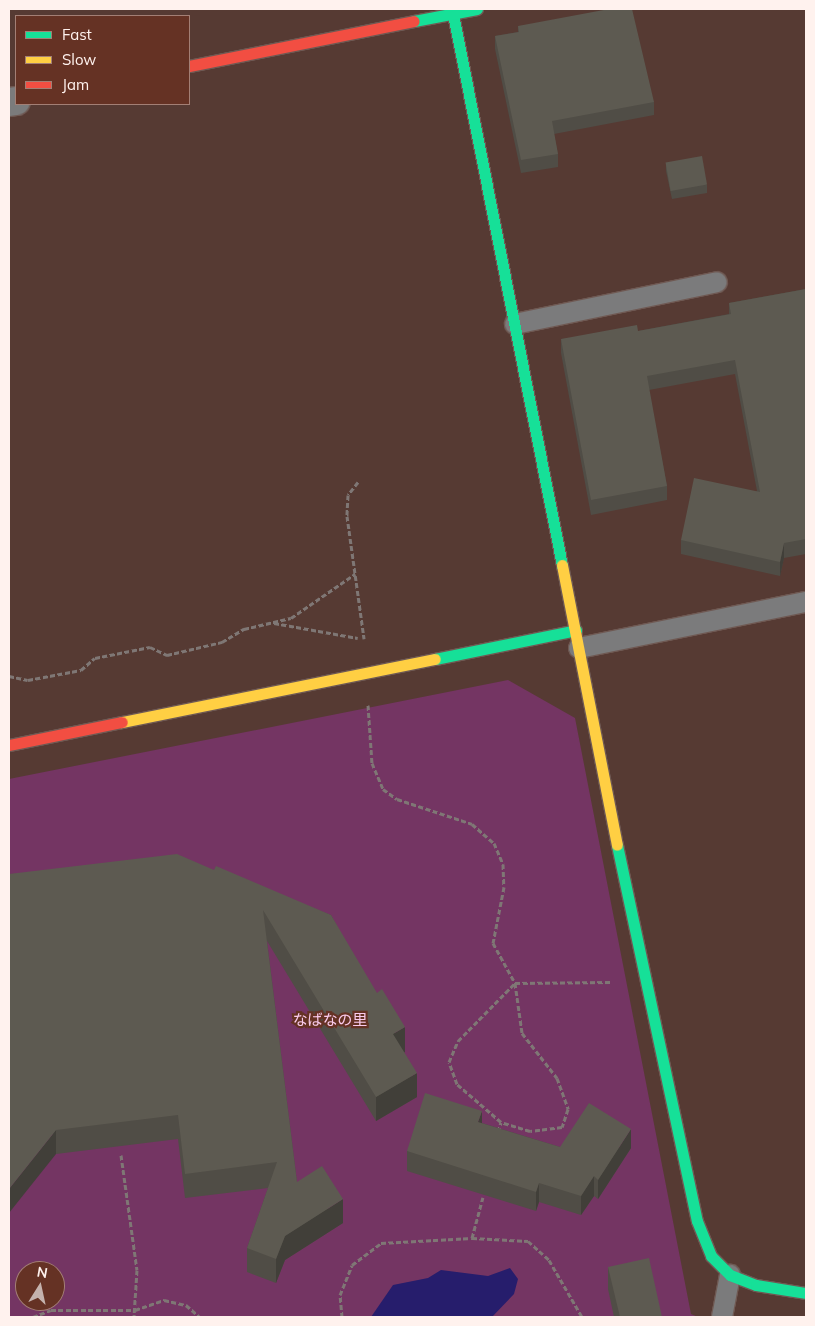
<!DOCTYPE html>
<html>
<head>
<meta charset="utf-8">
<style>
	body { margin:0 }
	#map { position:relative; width:815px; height:1326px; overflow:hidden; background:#563a33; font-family:Mulish,"Noto Sans JP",sans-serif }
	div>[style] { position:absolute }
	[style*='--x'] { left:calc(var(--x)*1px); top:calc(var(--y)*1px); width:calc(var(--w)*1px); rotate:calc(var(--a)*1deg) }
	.green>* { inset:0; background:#743563 }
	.water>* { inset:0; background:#261d6c }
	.path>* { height:3px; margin-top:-1.5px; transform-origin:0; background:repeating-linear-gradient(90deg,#7f7775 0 5px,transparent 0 7.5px) }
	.roads { filter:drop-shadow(1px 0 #6f5953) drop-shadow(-1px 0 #6f5953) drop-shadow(0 1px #6f5953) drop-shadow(0 -1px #6f5953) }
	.lane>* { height:20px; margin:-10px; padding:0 10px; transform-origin:10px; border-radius:10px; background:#7b7b7c }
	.street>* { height:28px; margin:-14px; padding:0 14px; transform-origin:14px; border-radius:14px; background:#7b7b7c }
	.fast>* { height:11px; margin:-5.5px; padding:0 5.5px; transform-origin:5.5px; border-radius:5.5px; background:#16e098 }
	.slow>* { height:11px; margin:-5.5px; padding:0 5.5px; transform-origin:5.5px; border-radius:5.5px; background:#ffcf43 }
	.jam>* { height:11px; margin:-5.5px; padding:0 5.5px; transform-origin:5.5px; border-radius:5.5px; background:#f24e42 }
	.wall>* { inset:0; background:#504d46 }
	.shaded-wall>* { inset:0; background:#413f39 }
	.building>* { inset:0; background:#5d5a51; transform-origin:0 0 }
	span { translate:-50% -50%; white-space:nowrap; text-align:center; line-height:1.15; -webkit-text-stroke:4.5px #653224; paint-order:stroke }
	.park-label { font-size:15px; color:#facbed }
	.frame { position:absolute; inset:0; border:10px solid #fff2ee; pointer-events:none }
	.legend { position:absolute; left:15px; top:15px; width:175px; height:90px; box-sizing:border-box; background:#653224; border:1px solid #a37f75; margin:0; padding:6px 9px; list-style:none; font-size:15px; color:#fff2ee }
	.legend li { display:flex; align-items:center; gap:10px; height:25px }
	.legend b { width:25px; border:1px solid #a37f75 }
	.north { position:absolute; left:15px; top:1261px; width:50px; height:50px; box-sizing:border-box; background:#653224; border:1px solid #a37f75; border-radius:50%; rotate:10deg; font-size:14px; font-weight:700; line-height:20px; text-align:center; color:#fff2ee }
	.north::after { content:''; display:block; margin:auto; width:18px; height:22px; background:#c4b2ad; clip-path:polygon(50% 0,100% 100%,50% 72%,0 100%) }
</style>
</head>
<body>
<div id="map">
	<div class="green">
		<div style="clip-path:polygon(evenodd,508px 680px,575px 718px,691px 1314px,698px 1317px,9px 1317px,9px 779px,508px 680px,25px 1271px,55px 1271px,55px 1301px,25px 1301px,25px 1271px)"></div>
	</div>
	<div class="water">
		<div style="clip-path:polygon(510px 1268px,518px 1279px,514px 1294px,492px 1317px,371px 1317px,393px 1285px,428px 1278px,441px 1270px,488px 1276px)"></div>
	</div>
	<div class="path">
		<div style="--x:358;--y:482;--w:16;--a:128"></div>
		<div style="--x:348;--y:495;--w:21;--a:93"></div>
		<div style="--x:347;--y:516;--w:124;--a:82.1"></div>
		<div style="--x:274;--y:623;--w:85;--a:10.1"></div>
		<div style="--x:9;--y:676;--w:19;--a:12"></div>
		<div style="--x:28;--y:680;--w:54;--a:-10.7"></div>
		<div style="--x:81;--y:670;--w:18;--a:-41"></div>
		<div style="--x:95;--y:658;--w:56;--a:-11.3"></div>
		<div style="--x:150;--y:647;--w:19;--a:25"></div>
		<div style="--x:167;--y:655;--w:57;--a:-13.3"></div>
		<div style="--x:222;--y:642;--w:26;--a:-31"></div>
		<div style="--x:244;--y:629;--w:48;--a:-13.2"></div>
		<div style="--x:291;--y:618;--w:78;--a:-34.5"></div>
		<div style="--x:368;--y:705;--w:58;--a:86.1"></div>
		<div style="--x:372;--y:763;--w:28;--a:67"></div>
		<div style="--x:383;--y:789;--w:17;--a:36"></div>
		<div style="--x:397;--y:799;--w:79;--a:18.4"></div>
		<div style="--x:472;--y:824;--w:29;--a:41"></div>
		<div style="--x:494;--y:843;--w:23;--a:67"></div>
		<div style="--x:503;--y:864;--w:23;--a:88"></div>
		<div style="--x:504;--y:887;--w:57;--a:101.1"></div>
		<div style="--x:493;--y:943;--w:46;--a:61.2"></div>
		<div style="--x:515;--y:983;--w:50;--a:82"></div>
		<div style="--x:522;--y:1033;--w:57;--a:52.1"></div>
		<div style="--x:557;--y:1078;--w:33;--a:70"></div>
		<div style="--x:568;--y:1109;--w:19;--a:108"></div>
		<div style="--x:562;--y:1127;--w:32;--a:173"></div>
		<div style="--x:530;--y:1131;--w:30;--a:-163"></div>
		<div style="--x:498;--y:1132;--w:10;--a:-73"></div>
		<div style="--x:501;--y:1122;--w:58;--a:-139.2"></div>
		<div style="--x:457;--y:1084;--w:23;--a:-110"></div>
		<div style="--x:449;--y:1062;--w:23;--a:-67"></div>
		<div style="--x:458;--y:1041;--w:81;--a:-45.5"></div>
		<div style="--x:515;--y:983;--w:96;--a:-0.6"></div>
		<div style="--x:121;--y:1155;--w:116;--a:82.1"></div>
		<div style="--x:137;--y:1270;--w:47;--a:93.7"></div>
		<div style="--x:472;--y:1238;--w:56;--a:3.1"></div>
		<div style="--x:528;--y:1241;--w:28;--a:42"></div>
		<div style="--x:549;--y:1260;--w:66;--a:59.9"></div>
		<div style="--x:33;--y:1317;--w:19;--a:-21"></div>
		<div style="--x:51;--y:1310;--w:84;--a:0"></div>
		<div style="--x:135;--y:1310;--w:31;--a:-19"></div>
		<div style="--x:164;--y:1300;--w:23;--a:13"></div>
		<div style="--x:186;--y:1305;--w:18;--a:41"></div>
		<div style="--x:342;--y:1317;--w:22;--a:-95"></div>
		<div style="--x:340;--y:1295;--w:32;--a:-68"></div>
		<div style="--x:352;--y:1265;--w:36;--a:-37"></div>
		<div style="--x:381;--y:1243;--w:91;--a:-3.1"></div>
		<div style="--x:472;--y:1238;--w:42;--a:-75"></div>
	</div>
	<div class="roads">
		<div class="lane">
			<div style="--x:515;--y:324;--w:206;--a:-11.7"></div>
			<div style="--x:579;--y:648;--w:232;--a:-11.5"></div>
			<div style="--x:722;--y:1317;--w:43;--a:-79.2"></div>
		</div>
		<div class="street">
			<div style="--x:9;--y:102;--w:7;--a:-8"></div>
		</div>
		<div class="fast">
			<div style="--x:452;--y:9;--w:567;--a:78.81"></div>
			<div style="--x:414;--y:21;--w:64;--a:-10.8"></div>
			<div style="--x:435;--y:659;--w:144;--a:-11.6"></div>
			<div style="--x:617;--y:845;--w:384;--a:78"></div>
			<div style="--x:697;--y:1221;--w:38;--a:68"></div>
			<div style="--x:711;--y:1256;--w:27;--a:45"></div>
			<div style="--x:730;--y:1275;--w:28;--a:21"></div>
			<div style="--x:756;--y:1285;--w:51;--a:9.1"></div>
		</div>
		<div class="slow">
			<div style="--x:562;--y:565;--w:285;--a:78.9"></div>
			<div style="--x:122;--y:722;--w:319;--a:-11.4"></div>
		</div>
		<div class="jam">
			<div style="--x:189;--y:66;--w:229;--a:-11.3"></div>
			<div style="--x:9;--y:745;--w:115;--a:-11.5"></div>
		</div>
	</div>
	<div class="wall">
		<div style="clip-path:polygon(518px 26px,654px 102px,654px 115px,554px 134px,558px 154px,558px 167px,521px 173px,495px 49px,495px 36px,518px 32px)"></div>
		<div style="clip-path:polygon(666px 163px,707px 185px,707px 193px,672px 199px,666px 171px)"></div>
		<div style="clip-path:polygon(806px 289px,806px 554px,784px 558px,780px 576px,681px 554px,681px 540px,757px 491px,735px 374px,649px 390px,667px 486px,667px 500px,591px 515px,561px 353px,561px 339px,638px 331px,729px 314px,729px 303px)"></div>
		<div style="clip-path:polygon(214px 870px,331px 915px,405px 1052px,404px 1052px,417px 1097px,376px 1121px,267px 941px,297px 1182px,343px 1223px,285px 1260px,276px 1283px,247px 1272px,247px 1248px,268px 1188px,185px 1198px,178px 1139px,56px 1154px,9px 874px)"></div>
		<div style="clip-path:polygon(482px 1123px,560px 1147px,631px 1148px,598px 1199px,594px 1196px,581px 1215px,539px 1202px,536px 1211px,407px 1171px,407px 1151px)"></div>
		<div style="clip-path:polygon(608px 1267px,662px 1317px,614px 1317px,608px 1289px)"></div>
	</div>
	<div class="shaded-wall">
		<div style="clip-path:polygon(784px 543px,784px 558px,780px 576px,780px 562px)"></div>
		<div style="clip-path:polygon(405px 1027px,405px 1052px,393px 1059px,393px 1034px)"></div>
		<div style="clip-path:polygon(417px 1073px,417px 1097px,376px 1121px,376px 1097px)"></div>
		<div style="clip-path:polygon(482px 1111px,482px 1130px,478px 1122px)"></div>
		<div style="clip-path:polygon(631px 1129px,631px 1148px,598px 1199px,598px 1180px)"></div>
		<div style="clip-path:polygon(56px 1130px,56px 1154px,9px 1213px,9px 1189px)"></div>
		<div style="clip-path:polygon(594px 1176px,594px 1196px,581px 1215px,581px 1196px)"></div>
		<div style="clip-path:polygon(539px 1183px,539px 1202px,536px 1211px,536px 1192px)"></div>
		<div style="clip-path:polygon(343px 1199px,343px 1223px,285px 1260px,276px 1283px,276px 1259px,285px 1236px)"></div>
	</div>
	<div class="building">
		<div style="clip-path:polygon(609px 9px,632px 9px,654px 102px,552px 121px,558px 154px,521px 160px,495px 36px,519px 32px,518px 26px)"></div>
		<div style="left:702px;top:156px;width:29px;height:37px;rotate:80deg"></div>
		<div style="clip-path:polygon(806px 289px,806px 539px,784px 543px,780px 562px,681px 540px,694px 478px,760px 492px,735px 360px,647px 376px,667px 486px,591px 500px,561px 339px,637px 325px,638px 331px,731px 314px,729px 303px)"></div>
		<div style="clip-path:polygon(177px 854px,214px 870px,216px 866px,331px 915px,377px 993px,382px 989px,405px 1027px,393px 1034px,417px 1073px,376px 1097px,263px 910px,297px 1182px,322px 1166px,343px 1199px,285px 1236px,276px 1259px,247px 1248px,277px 1162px,185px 1174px,178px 1115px,56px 1130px,9px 1189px,9px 874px)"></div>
		<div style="clip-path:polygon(425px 1093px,482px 1111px,478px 1122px,560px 1147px,589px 1103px,631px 1129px,598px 1180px,594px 1176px,581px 1196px,539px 1183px,536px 1192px,407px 1151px)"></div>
		<div style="clip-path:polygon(649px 1258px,662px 1317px,620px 1317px,608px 1267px)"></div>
	</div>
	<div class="park-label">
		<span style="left:330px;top:1020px">なばなの里</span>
	</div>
	<div class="frame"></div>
	<ul class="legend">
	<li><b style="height:6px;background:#16e098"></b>Fast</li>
	<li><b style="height:6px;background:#ffcf43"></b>Slow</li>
	<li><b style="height:6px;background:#f24e42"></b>Jam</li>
	</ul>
	<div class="north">N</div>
</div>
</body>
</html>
